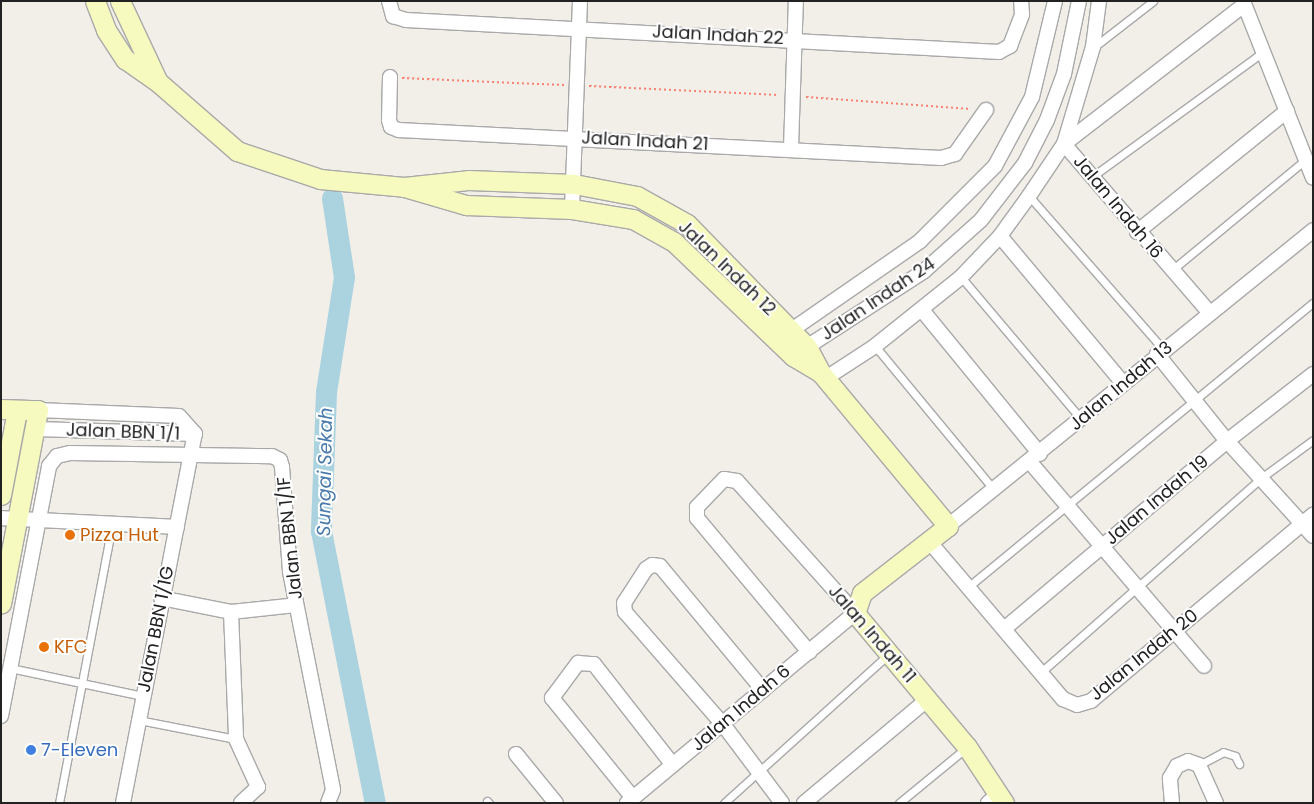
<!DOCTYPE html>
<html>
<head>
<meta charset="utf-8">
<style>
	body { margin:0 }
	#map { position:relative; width:1314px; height:804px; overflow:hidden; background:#f2efe9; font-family:Poppins,sans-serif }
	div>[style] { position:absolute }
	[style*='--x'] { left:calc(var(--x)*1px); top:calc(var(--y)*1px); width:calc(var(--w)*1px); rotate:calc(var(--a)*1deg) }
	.river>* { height:21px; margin:-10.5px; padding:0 10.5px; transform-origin:10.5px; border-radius:10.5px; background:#aad3df }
	.path>* { height:2px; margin-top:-1px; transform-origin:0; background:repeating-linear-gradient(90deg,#fa8072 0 2.5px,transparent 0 5px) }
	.roads { filter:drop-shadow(1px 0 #a9a9a9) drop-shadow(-1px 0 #a9a9a9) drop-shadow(0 1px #a9a9a9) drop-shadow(0 -1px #a9a9a9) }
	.lane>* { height:7px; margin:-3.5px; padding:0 3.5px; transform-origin:3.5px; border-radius:3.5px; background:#fff }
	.street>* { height:14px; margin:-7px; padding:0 7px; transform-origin:7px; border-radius:7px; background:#fff }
	.secondary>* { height:19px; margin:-9.5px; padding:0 9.5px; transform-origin:9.5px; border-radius:9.5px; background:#f7fabf }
	.dots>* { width:14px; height:14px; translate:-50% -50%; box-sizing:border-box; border:2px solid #fff; border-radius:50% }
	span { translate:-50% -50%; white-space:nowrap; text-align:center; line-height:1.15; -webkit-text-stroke:4px #fff; paint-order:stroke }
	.street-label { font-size:18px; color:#222 }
	.food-label { font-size:18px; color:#c56008 }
	.left { translate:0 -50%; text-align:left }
	.shop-label { font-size:18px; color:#366cbe }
	.water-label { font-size:19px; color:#4a7aab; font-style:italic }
	.frame { position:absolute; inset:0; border:2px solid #222; pointer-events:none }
</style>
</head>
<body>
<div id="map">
	<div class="river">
		<div style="--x:332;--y:198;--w:80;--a:81.4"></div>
		<div style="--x:344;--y:277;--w:116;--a:98.9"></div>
		<div style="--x:326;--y:392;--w:139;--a:92.1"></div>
		<div style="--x:321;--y:531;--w:277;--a:78.8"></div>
	</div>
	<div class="path">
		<div style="--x:402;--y:78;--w:163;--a:2.5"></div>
		<div style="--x:589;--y:86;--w:190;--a:2.7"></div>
		<div style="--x:806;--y:97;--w:165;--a:4.2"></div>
	</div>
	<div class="roads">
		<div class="lane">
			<div style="--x:1094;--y:47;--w:75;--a:-37.9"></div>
			<div style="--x:1093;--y:176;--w:210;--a:-36.1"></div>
			<div style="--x:1029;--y:196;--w:203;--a:48.8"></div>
			<div style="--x:1172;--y:270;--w:174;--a:-39.6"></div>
			<div style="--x:961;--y:277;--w:186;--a:49.8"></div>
			<div style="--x:875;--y:346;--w:187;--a:50.4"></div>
			<div style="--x:968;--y:587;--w:447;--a:-39.5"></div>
			<div style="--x:10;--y:668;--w:136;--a:11.9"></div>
			<div style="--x:1040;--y:673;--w:295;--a:-41.4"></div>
			<div style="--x:1261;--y:478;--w:64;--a:-36.2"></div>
			<div style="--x:139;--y:720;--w:99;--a:11.1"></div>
			<div style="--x:1199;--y:765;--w:27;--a:-28"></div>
			<div style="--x:1223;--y:752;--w:13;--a:18"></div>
			<div style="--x:1235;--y:756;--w:9;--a:63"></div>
			<div style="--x:487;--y:801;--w:3;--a:45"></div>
			<div style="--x:59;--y:803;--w:284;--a:-79.2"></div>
			<div style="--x:724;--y:803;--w:222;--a:-42.1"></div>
			<div style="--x:899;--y:803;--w:87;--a:-39.4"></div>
		</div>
		<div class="street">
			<div style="--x:389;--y:1;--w:16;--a:75"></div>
			<div style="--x:393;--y:16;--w:14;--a:17"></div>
			<div style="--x:406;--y:20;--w:594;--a:3.09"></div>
			<div style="--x:999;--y:52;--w:13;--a:-29"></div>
			<div style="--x:1010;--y:46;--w:34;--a:-69"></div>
			<div style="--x:1022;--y:14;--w:13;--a:-94"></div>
			<div style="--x:1243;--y:1;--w:190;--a:68.4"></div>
			<div style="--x:390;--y:77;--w:43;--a:91.3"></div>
			<div style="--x:389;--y:120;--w:7;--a:74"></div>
			<div style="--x:391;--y:127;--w:9;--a:21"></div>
			<div style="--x:399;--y:130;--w:543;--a:2.96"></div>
			<div style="--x:941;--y:158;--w:15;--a:-16"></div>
			<div style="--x:955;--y:154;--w:54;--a:-54.8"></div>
			<div style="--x:1064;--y:144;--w:227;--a:-37.7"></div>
			<div style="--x:1064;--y:144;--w:223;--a:49.2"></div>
			<div style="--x:791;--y:148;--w:147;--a:-88.1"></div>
			<div style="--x:572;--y:209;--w:208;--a:-87.8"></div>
			<div style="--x:1137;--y:232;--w:193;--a:-38.9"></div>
			<div style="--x:1000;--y:236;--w:190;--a:50.1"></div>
			<div style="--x:922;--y:310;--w:186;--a:50.7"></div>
			<div style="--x:783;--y:336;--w:167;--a:-34.7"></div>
			<div style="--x:920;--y:241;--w:106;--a:-45"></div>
			<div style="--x:995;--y:166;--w:78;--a:-61.8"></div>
			<div style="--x:1032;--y:97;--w:99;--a:-76.5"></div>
			<div style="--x:799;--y:352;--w:149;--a:-32.9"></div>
			<div style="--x:924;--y:271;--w:76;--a:-41.8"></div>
			<div style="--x:981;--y:220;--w:72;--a:-52.3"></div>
			<div style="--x:1025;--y:163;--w:48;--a:-62.9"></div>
			<div style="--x:1047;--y:120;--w:49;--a:-69.7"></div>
			<div style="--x:1064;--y:74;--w:75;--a:-78.4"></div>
			<div style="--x:1157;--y:354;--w:112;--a:51.2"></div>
			<div style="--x:1227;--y:441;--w:128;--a:47.8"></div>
			<div style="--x:826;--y:378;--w:59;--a:-33.1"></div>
			<div style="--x:875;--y:346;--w:110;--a:-38.7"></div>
			<div style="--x:961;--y:277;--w:57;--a:-46.4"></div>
			<div style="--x:1000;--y:236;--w:49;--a:-54.1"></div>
			<div style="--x:1029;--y:196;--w:63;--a:-56.1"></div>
			<div style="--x:1064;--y:144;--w:101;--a:-73.4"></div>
			<div style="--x:1093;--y:47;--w:46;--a:-82.6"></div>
			<div style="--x:38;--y:410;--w:141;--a:2.4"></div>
			<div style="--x:179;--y:416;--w:24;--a:48"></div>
			<div style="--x:36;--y:429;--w:159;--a:1.8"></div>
			<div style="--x:1030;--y:462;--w:268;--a:49.5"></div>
			<div style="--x:1;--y:518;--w:176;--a:2.9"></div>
			<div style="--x:948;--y:526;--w:470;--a:-39"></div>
			<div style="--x:928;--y:540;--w:209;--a:49.7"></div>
			<div style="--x:1063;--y:699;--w:15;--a:23"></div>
			<div style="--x:1077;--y:705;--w:15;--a:-16"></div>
			<div style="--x:1091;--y:701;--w:290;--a:-40"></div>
			<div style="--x:161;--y:598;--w:71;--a:11.3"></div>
			<div style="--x:231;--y:612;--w:65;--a:-6.1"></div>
			<div style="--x:231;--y:612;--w:127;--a:87.7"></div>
			<div style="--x:236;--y:739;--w:53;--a:65.4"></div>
			<div style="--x:258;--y:787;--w:23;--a:137"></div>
			<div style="--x:1004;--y:629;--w:292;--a:-40.1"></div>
			<div style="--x:1227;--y:441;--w:109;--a:-37.9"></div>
			<div style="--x:763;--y:690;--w:161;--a:-129.7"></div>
			<div style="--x:660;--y:566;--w:8;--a:-173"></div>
			<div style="--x:652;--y:565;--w:7;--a:146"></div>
			<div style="--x:646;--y:569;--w:40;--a:122.9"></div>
			<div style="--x:624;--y:603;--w:9;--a:84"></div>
			<div style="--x:625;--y:612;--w:147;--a:48.9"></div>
			<div style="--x:722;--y:723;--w:100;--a:53.1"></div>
			<div style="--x:1;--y:716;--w:255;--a:-79.1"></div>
			<div style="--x:49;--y:466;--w:13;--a:-51"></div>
			<div style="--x:57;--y:456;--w:13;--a:-13"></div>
			<div style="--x:70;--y:453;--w:202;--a:0.9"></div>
			<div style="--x:272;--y:456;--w:9;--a:27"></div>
			<div style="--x:280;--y:460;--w:7;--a:74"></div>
			<div style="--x:282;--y:467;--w:105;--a:85.6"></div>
			<div style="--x:290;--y:572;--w:222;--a:78.8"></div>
			<div style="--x:333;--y:790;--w:14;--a:111"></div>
			<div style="--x:516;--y:754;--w:63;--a:50.8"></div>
			<div style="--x:633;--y:798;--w:129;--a:-129"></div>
			<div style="--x:552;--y:698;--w:44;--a:-53.4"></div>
			<div style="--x:578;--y:663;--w:16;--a:4"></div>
			<div style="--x:594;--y:664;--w:128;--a:52"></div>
			<div style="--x:123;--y:803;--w:376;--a:-79"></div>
			<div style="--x:627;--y:803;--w:297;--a:-39.8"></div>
			<div style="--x:855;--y:613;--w:177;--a:-131.8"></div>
			<div style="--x:737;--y:481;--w:13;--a:-171"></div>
			<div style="--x:724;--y:479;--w:39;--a:134"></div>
			<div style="--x:697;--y:507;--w:11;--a:90"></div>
			<div style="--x:697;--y:518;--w:175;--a:50.1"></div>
			<div style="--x:804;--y:803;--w:162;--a:-40"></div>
			<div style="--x:988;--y:803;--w:13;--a:-42"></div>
			<div style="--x:1172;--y:803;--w:25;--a:-95"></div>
			<div style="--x:1170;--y:778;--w:14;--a:-60"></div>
			<div style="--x:1177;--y:766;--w:12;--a:-24"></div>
			<div style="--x:1188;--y:761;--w:12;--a:20"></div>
			<div style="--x:1199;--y:765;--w:42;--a:65.9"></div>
		</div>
		<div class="secondary">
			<div style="--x:95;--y:1;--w:31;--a:69"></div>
			<div style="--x:106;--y:30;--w:35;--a:57"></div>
			<div style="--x:125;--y:59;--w:40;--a:34.9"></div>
			<div style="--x:158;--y:82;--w:105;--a:41.1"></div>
			<div style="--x:237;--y:151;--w:88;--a:18.6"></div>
			<div style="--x:320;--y:179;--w:84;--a:5.4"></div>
			<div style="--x:404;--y:187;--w:65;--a:16.2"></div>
			<div style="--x:466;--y:205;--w:106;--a:2.2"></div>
			<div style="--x:572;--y:209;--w:62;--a:9.3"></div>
			<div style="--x:633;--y:219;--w:47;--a:29.3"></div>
			<div style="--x:674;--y:242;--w:165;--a:43.8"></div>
			<div style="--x:793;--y:356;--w:31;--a:31"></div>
			<div style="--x:120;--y:1;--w:87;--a:64.9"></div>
			<div style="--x:404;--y:187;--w:64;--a:-6.2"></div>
			<div style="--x:468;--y:180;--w:106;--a:2.2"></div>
			<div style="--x:574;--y:184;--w:64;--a:10.8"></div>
			<div style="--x:637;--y:196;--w:57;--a:29.2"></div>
			<div style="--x:687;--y:224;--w:172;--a:45.7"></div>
			<div style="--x:807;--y:347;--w:30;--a:62"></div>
			<div style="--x:821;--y:373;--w:199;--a:50.3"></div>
			<div style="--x:948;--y:526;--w:109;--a:142.1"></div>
			<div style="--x:862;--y:593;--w:21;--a:109"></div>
			<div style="--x:855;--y:613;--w:175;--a:50.1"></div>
			<div style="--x:967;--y:747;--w:67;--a:56.5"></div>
			<div style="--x:1;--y:409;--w:37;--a:2"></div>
			<div style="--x:38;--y:410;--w:197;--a:100.8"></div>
			<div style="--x:1;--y:495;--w:86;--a:-79.3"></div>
		</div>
	</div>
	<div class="dots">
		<div style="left:70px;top:535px;background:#e8710a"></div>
		<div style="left:44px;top:647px;background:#e8710a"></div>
		<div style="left:31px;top:750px;background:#3f7fe0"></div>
	</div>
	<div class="street-label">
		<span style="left:718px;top:35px;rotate:3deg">Jalan Indah 22</span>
		<span style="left:645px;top:141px;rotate:3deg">Jalan Indah 21</span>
		<span style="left:1118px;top:207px;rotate:50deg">Jalan Indah 16</span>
		<span style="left:727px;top:268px;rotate:44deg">Jalan Indah 12</span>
		<span style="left:878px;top:299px;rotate:-34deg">Jalan Indah 24</span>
		<span style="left:1121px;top:386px;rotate:-40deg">Jalan Indah 13</span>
		<span style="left:123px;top:432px;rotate:2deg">Jalan BBN 1/1</span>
		<span style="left:1157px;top:500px;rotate:-40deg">Jalan Indah 19</span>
		<span style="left:290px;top:538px;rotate:-96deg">Jalan BBN 1/1F</span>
		<span style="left:156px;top:629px;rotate:-79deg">Jalan BBN 1/1G</span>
		<span style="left:872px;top:634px;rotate:49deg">Jalan Indah 11</span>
		<span style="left:1144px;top:655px;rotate:-39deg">Jalan Indah 20</span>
		<span style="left:741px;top:708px;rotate:-40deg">Jalan Indah 6</span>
	</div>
	<div class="food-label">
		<span class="left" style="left:80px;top:535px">Pizza Hut</span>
		<span class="left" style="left:54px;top:647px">KFC</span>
	</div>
	<div class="shop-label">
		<span class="left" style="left:41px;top:750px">7-Eleven</span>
	</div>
	<div class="water-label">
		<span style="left:325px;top:472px;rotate:-89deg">Sungai Sekah</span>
	</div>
	<div class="frame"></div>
</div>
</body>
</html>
